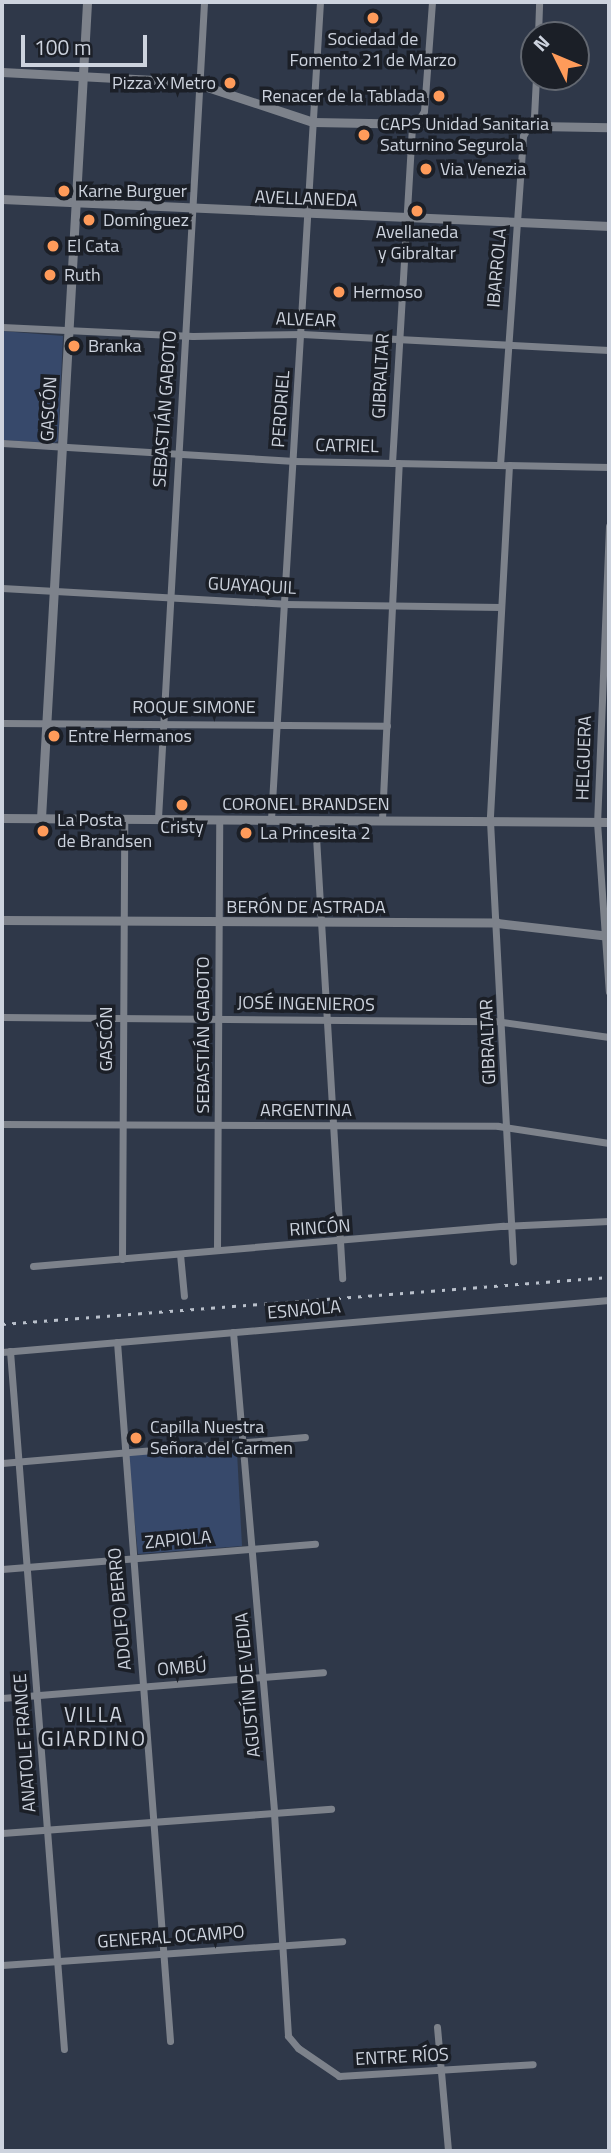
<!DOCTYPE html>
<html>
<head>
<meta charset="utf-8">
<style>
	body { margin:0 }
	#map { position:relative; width:611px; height:2153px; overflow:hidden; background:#2f3849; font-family:"Titillium Web",sans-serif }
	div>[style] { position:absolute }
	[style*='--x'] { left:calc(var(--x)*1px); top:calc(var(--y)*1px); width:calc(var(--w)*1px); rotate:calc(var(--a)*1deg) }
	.green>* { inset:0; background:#37496b }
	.minor>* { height:7px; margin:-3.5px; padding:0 3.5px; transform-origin:3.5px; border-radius:3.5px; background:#7d828b }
	.tertiary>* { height:9px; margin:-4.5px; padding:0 4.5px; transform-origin:4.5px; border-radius:4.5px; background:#7d828b }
	.rail>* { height:2.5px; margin-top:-1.25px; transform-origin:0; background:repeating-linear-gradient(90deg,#b9c0cb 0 3.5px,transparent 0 10.5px) }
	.dots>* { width:19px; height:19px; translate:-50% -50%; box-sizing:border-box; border:4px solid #1b1f27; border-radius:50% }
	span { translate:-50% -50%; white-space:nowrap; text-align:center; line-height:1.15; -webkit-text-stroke:7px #1b1f27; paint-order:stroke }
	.poi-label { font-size:18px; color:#cdd3de }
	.right { translate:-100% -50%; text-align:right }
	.left { translate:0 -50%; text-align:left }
	.street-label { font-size:18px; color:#cdd3de }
	.quarter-label { font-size:21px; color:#cdd3de; letter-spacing:2px }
	.frame { position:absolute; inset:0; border:4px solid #cdd3de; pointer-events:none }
	.north { position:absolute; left:520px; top:21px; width:70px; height:70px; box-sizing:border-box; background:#1b1f27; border:2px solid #626770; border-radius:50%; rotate:313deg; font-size:19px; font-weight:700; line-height:28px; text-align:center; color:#cdd3de }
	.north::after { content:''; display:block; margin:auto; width:24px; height:32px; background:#ff9b5a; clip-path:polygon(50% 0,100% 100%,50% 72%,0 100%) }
	.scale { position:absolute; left:21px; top:35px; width:126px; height:32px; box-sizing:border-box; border:4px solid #cdd3de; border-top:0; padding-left:9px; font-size:21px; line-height:24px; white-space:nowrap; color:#cdd3de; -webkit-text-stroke:5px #1b1f27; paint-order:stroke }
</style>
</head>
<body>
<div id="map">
	<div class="green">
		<div style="clip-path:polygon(2px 331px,63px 336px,58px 441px,54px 443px,2px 440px)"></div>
		<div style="clip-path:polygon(230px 1447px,237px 1452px,242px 1546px,138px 1554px,128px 1455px)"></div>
	</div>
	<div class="minor">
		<div style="--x:538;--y:35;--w:33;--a:-88"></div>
		<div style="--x:2;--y:327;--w:191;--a:2.7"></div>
		<div style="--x:193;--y:336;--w:109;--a:-1.1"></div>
		<div style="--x:302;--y:334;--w:307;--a:3"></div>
		<div style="--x:2;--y:443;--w:293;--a:3.5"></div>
		<div style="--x:294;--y:461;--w:315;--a:1.1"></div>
		<div style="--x:392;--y:463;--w:333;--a:-86.6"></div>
		<div style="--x:412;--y:131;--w:23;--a:-59"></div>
		<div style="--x:424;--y:111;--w:109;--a:-85.8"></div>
		<div style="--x:500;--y:465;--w:330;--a:-86"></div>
		<div style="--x:523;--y:136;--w:22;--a:-60"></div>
		<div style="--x:534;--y:117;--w:40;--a:-87.1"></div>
		<div style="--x:509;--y:465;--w:357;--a:93.1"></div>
		<div style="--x:490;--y:821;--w:441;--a:87"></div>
		<div style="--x:609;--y:526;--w:296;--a:92.3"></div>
		<div style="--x:597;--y:822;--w:170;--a:86"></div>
		<div style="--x:2;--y:588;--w:283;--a:3.2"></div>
		<div style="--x:285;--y:604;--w:216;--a:0.8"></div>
		<div style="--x:2;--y:723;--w:385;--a:0.4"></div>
		<div style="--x:158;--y:818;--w:817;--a:-86.77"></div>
		<div style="--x:271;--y:819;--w:818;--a:-86.57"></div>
		<div style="--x:382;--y:819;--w:356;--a:-87.3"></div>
		<div style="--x:315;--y:820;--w:459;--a:86.6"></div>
		<div style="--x:2;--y:1017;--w:493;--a:0.5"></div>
		<div style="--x:495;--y:1021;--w:115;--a:8"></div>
		<div style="--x:2;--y:1124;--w:496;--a:0.2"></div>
		<div style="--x:498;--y:1126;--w:112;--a:8.7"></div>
		<div style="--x:217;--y:1250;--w:431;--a:-89.7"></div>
		<div style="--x:180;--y:1254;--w:42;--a:84.6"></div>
		<div style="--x:122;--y:1259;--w:440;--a:-89.7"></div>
		<div style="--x:33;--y:1266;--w:472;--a:-4.9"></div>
		<div style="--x:503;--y:1226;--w:106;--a:-2.7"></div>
		<div style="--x:233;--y:1332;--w:483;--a:85.1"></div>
		<div style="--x:274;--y:1813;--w:223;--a:86.4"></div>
		<div style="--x:288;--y:2036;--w:16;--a:50"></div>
		<div style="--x:298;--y:2048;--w:50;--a:34.3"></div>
		<div style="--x:339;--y:2076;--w:194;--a:-3.5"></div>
		<div style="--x:117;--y:1342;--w:701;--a:85.66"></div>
		<div style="--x:10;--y:1351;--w:700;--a:85.58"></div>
		<div style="--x:2;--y:1352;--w:609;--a:-4.9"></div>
		<div style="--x:2;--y:1463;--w:304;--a:-4.9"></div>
		<div style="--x:2;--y:1569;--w:314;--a:-4.6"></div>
		<div style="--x:2;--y:1698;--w:322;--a:-4.6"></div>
		<div style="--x:2;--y:1833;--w:330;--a:-4.2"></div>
		<div style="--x:2;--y:1965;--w:341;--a:-4"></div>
		<div style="--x:437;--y:2027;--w:124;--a:84.9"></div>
	</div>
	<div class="tertiary">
		<div style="--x:2;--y:72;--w:190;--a:3"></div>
		<div style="--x:192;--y:82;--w:127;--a:18.3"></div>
		<div style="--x:313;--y:122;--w:296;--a:1"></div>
		<div style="--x:2;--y:199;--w:608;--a:2.55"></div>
		<div style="--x:2;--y:818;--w:607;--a:0.38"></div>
		<div style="--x:41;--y:818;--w:817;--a:-86.77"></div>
		<div style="--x:2;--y:920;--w:495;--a:0.3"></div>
		<div style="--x:497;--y:923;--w:113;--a:6.6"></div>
	</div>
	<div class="rail">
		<div style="--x:2;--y:1324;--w:609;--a:-4.43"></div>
	</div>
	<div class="dots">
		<div style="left:373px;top:18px;background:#ff9b5a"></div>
		<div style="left:230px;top:83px;background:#ff9b5a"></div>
		<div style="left:439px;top:96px;background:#ff9b5a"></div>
		<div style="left:364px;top:135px;background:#ff9b5a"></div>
		<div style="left:426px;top:169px;background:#ff9b5a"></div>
		<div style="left:64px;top:191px;background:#ff9b5a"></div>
		<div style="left:417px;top:211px;background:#ff9b5a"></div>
		<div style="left:89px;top:220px;background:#ff9b5a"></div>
		<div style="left:53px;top:246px;background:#ff9b5a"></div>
		<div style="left:50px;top:275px;background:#ff9b5a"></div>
		<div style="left:339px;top:292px;background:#ff9b5a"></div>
		<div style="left:74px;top:346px;background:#ff9b5a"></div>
		<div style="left:54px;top:736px;background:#ff9b5a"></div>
		<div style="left:182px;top:805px;background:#ff9b5a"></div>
		<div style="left:43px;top:831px;background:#ff9b5a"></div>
		<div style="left:246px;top:833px;background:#ff9b5a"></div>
		<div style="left:136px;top:1438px;background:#ff9b5a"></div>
	</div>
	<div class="poi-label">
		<span style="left:373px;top:50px">Sociedad de<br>Fomento 21 de Marzo</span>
		<span class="right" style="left:216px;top:83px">Pizza X Metro</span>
		<span class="right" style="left:425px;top:96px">Renacer de la Tablada</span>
		<span class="left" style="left:380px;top:135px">CAPS Unidad Sanitaria<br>Saturnino Segurola</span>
		<span class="left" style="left:440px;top:169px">Via Venezia</span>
		<span class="left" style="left:78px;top:191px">Karne Burguer</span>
		<span class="left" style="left:103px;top:220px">Domínguez</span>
		<span style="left:417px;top:243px">Avellaneda<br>y Gibraltar</span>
		<span class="left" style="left:67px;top:246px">El Cata</span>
		<span class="left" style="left:64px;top:275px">Ruth</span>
		<span class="left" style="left:353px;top:292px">Hermoso</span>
		<span class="left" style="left:88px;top:346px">Branka</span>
		<span class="left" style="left:68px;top:736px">Entre Hermanos</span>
		<span class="left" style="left:57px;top:831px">La Posta<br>de Brandsen</span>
		<span style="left:182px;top:827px">Cristy</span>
		<span class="left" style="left:260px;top:833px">La Princesita 2</span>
		<span class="left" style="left:150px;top:1438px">Capilla Nuestra<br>Señora del Carmen</span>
	</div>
	<div class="street-label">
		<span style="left:306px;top:199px;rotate:2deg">AVELLANEDA</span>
		<span style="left:497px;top:268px;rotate:-85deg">IBARROLA</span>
		<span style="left:306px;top:320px;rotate:2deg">ALVEAR</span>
		<span style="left:381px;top:376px;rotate:-87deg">GIBRALTAR</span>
		<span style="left:49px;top:409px;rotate:-87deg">GASCÓN</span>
		<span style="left:165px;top:409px;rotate:-86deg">SEBASTIÁN GABOTO</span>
		<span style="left:281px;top:409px;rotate:-86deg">PERDRIEL</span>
		<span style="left:347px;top:446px;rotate:1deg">CATRIEL</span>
		<span style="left:252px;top:586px;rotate:3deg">GUAYAQUIL</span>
		<span style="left:194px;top:707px">ROQUE SIMONE</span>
		<span style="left:584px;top:758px;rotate:-88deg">HELGUERA</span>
		<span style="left:306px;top:804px">CORONEL BRANDSEN</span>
		<span style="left:306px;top:907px">BERÓN DE ASTRADA</span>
		<span style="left:306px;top:1004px;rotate:1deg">JOSÉ INGENIEROS</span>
		<span style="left:203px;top:1035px;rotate:-90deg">SEBASTIÁN GABOTO</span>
		<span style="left:106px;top:1039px;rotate:-90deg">GASCÓN</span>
		<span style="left:488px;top:1042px;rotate:-92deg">GIBRALTAR</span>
		<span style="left:306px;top:1110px">ARGENTINA</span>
		<span style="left:320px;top:1228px;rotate:-4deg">RINCÓN</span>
		<span style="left:304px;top:1310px;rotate:-5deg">ESNAOLA</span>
		<span style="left:178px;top:1540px;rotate:-5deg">ZAPIOLA</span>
		<span style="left:120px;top:1609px;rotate:-95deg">ADOLFO BERRO</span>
		<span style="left:182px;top:1668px;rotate:-4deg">OMBÚ</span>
		<span style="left:248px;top:1685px;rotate:-95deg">AGUSTÍN DE VEDIA</span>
		<span style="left:25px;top:1743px;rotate:-94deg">ANATOLE FRANCE</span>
		<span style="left:171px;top:1937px;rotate:-4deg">GENERAL OCAMPO</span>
		<span style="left:402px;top:2057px;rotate:-3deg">ENTRE RÍOS</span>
	</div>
	<div class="quarter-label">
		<span style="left:94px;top:1726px">VILLA<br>GIARDINO</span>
	</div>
	<div class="frame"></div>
	<div class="north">N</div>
	<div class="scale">100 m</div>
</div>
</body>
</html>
